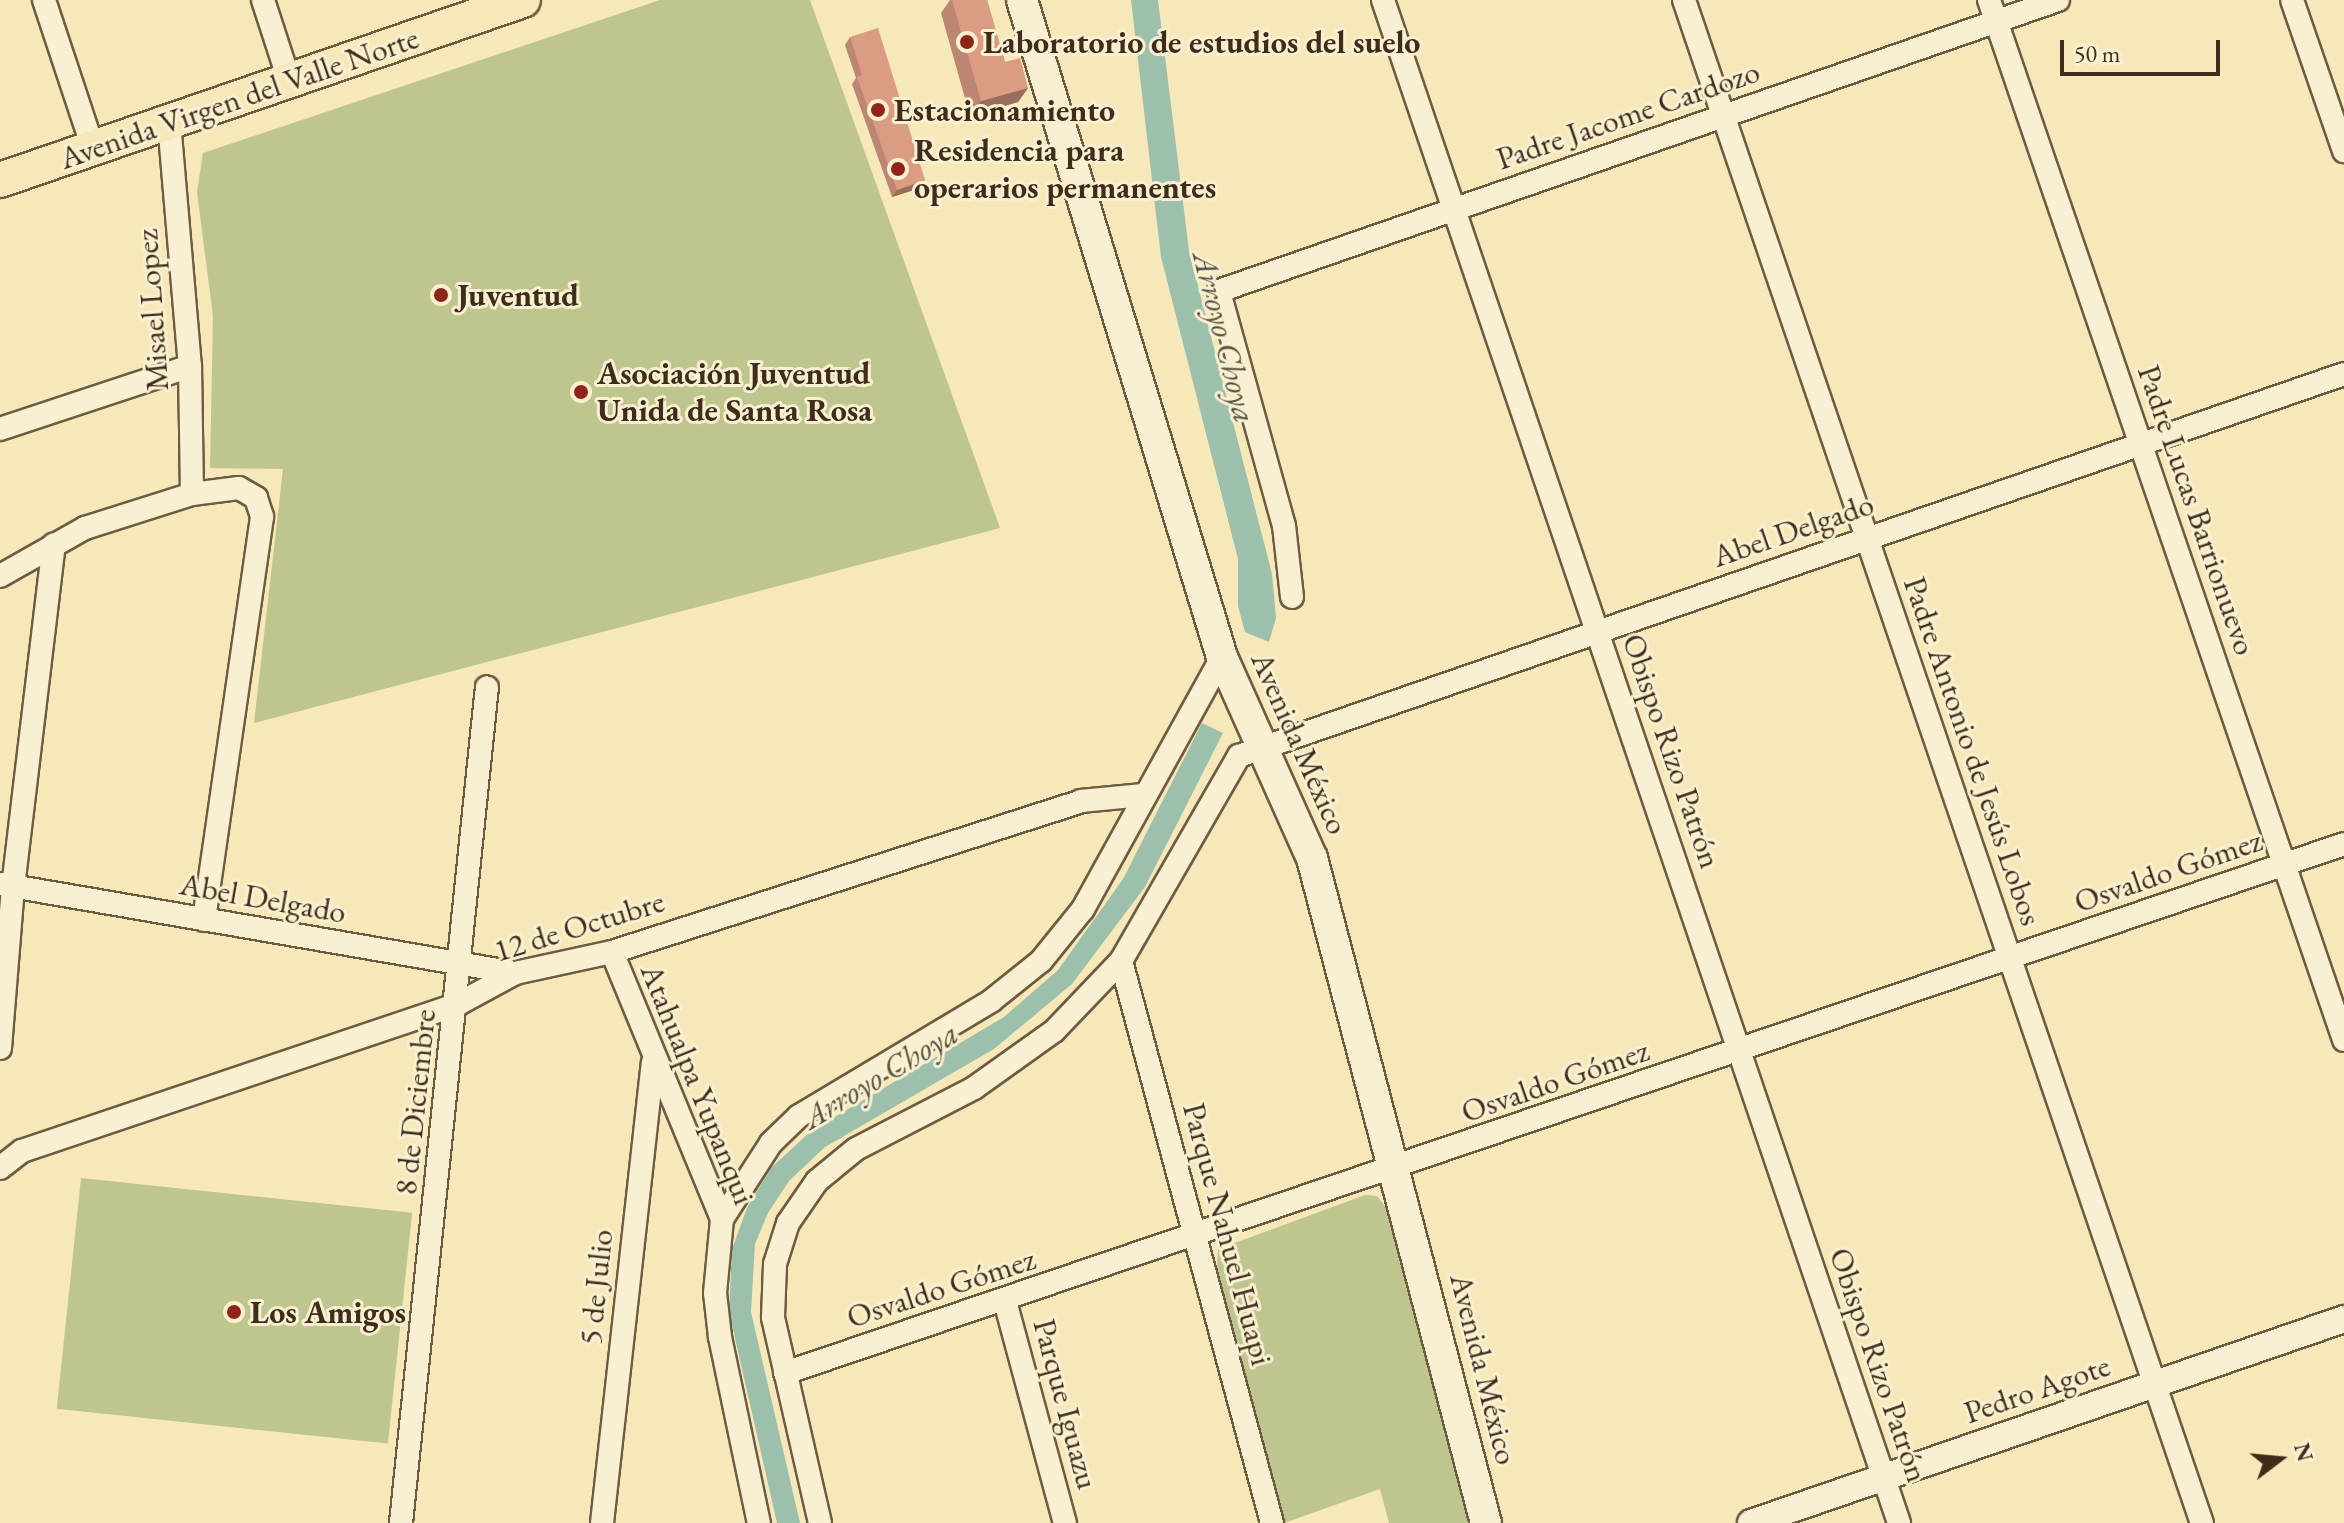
<!DOCTYPE html>
<html>
<head>
<meta charset="utf-8">
<style>
	body { margin:0 }
	#map { position:relative; width:2344px; height:1523px; overflow:hidden; background:#f6e8b8; font-family:"EB Garamond",serif }
	div>[style] { position:absolute }
	[style*='--x'] { left:calc(var(--x)*1px); top:calc(var(--y)*1px); width:calc(var(--w)*1px); rotate:calc(var(--a)*1deg) }
	.green>* { inset:0; background:#bec58e; transform-origin:0 0 }
	.water>* { inset:0; background:#9dc0ad }
	.roads { filter:drop-shadow(2px 0 #6e5b42) drop-shadow(-2px 0 #6e5b42) drop-shadow(0 2px #6e5b42) drop-shadow(0 -2px #6e5b42) }
	.minor>* { height:22px; margin:-11px; padding:0 11px; transform-origin:11px; border-radius:11px; background:#f9f0d1 }
	.tertiary>* { height:26px; margin:-13px; padding:0 13px; transform-origin:13px; border-radius:13px; background:#f9f0d1 }
	.secondary>* { height:30px; margin:-15px; padding:0 15px; transform-origin:15px; border-radius:15px; background:#f9f0d1 }
	.primary>* { height:34px; margin:-17px; padding:0 17px; transform-origin:17px; border-radius:17px; background:#f6e8b8 }
	.wall>* { inset:0; background:#bc8672 }
	.shaded-wall>* { inset:0; background:#996d5c }
	.building>* { inset:0; background:#db9c84 }
	.dots>* { width:22px; height:22px; translate:-50% -50%; box-sizing:border-box; border:4px solid #f9f0d1; border-radius:50% }
	span { translate:-50% -50%; white-space:nowrap; text-align:center; line-height:1.15; -webkit-text-stroke:6px #f9f0d1; paint-order:stroke }
	.poi-label { font-size:32px; color:#402c1a; font-weight:700 }
	.left { translate:0 -50%; text-align:left }
	.street-label { font-size:32px; color:#402c1a }
	.water-label { font-size:34px; color:#57513f; font-style:italic }
	.north { position:absolute; left:2240px; top:1419px; width:80px; height:80px; -webkit-text-stroke:6px #f9f0d1; paint-order:stroke; rotate:74deg; font-size:22px; font-weight:700; line-height:32px; text-align:center; color:#402c1a }
	.north::after { content:''; display:block; margin:auto; width:28px; height:36px; background:#402c1a; clip-path:polygon(50% 0,100% 100%,50% 72%,0 100%) }
	.scale { position:absolute; left:2060px; top:40px; width:160px; height:36px; box-sizing:border-box; border:4px solid #402c1a; border-top:0; padding-left:10px; font-size:24px; line-height:28px; white-space:nowrap; color:#402c1a; -webkit-text-stroke:6px #f9f0d1; paint-order:stroke }
</style>
</head>
<body>
<div id="map">
	<div class="green">
		<div style="clip-path:polygon(660px 0,810px 0,1000px 528px,254px 723px,283px 469px,210px 468px,213px 316px,197px 192px,203px 153px)"></div>
		<div style="left:81px;top:1178px;width:333px;height:232px;rotate:6deg"></div>
		<div style="clip-path:polygon(1365px 1195px,1377px 1196px,1387px 1209px,1470px 1523px,1389px 1523px,1380px 1489px,1284px 1523px,1217px 1267px,1218px 1249px)"></div>
	</div>
	<div class="water">
		<div style="clip-path:polygon(1131px 0,1158px 0,1189px 251px,1272px 574px,1276px 618px,1269px 642px,1245px 632px,1238px 606px,1238px 559px,1161px 257px)"></div>
		<div style="clip-path:polygon(1202px 723px,1223px 733px,1145px 887px,1072px 984px,994px 1049px,825px 1147px,789px 1181px,768px 1213px,755px 1244px,751px 1312px,800px 1523px,777px 1523px,729px 1312px,732px 1249px,747px 1208px,772px 1167px,811px 1131px,1004px 1017px,1058px 970px,1123px 879px)"></div>
	</div>
	<div class="roads">
		<div class="minor">
			<div style="--x:44;--y:0;--w:156;--a:71.7"></div>
			<div style="--x:263;--y:0;--w:84;--a:72"></div>
			<div style="--x:1383;--y:0;--w:1608;--a:71.28"></div>
			<div style="--x:1684;--y:0;--w:1609;--a:71.22"></div>
			<div style="--x:1989;--y:0;--w:1099;--a:71.15"></div>
			<div style="--x:2292;--y:0;--w:160;--a:71"></div>
			<div style="--x:169;--y:122;--w:245;--a:85.1"></div>
			<div style="--x:190;--y:366;--w:128;--a:89.1"></div>
			<div style="--x:0;--y:429;--w:200;--a:-18.3"></div>
			<div style="--x:0;--y:576;--w:98;--a:-29.5"></div>
			<div style="--x:85;--y:528;--w:112;--a:-17.6"></div>
			<div style="--x:192;--y:494;--w:47;--a:-7.3"></div>
			<div style="--x:239;--y:488;--w:20;--a:30"></div>
			<div style="--x:256;--y:498;--w:20;--a:72"></div>
			<div style="--x:262;--y:517;--w:407;--a:98.2"></div>
			<div style="--x:1292;--y:597;--w:71;--a:-96.4"></div>
			<div style="--x:1284;--y:526;--w:244;--a:-105.5"></div>
			<div style="--x:1219;--y:291;--w:888;--a:-19.13"></div>
			<div style="--x:0;--y:884;--w:523;--a:9.8"></div>
			<div style="--x:612;--y:952;--w:289;--a:67.6"></div>
			<div style="--x:722;--y:1219;--w:74;--a:95.4"></div>
			<div style="--x:715;--y:1293;--w:44;--a:83.5"></div>
			<div style="--x:720;--y:1337;--w:190;--a:78.2"></div>
			<div style="--x:1121;--y:961;--w:582;--a:74.96"></div>
			<div style="--x:0;--y:1048;--w:162;--a:-85.4"></div>
			<div style="--x:13;--y:887;--w:345;--a:-83.2"></div>
			<div style="--x:0;--y:1168;--w:28;--a:-38"></div>
			<div style="--x:22;--y:1151;--w:460;--a:-18.6"></div>
			<div style="--x:458;--y:1004;--w:65;--a:-28.5"></div>
			<div style="--x:515;--y:973;--w:99;--a:-12.2"></div>
			<div style="--x:612;--y:952;--w:493;--a:-17.8"></div>
			<div style="--x:1081;--y:801;--w:62;--a:-5.5"></div>
			<div style="--x:722;--y:1219;--w:90;--a:-57.2"></div>
			<div style="--x:771;--y:1143;--w:39;--a:-44"></div>
			<div style="--x:799;--y:1116;--w:224;--a:-30.9"></div>
			<div style="--x:991;--y:1001;--w:64;--a:-38.7"></div>
			<div style="--x:1041;--y:961;--w:67;--a:-51.1"></div>
			<div style="--x:1083;--y:909;--w:288;--a:-61.1"></div>
			<div style="--x:1005;--y:1301;--w:230;--a:74.9"></div>
			<div style="--x:785;--y:1373;--w:1646;--a:-18.74"></div>
			<div style="--x:401;--y:1523;--w:840;--a:-84.13"></div>
			<div style="--x:602;--y:1523;--w:463;--a:-83.7"></div>
			<div style="--x:820;--y:1523;--w:211;--a:-102.9"></div>
			<div style="--x:773;--y:1317;--w:53;--a:-87.8"></div>
			<div style="--x:775;--y:1264;--w:43;--a:-72.4"></div>
			<div style="--x:788;--y:1223;--w:51;--a:-55.4"></div>
			<div style="--x:817;--y:1181;--w:50;--a:-39.4"></div>
			<div style="--x:856;--y:1149;--w:133;--a:-27.3"></div>
			<div style="--x:974;--y:1088;--w:98;--a:-35.5"></div>
			<div style="--x:1054;--y:1031;--w:97;--a:-46.3"></div>
			<div style="--x:1121;--y:961;--w:237;--a:-60.1"></div>
			<div style="--x:1239;--y:756;--w:1169;--a:-19.07"></div>
		</div>
		<div class="tertiary">
			<div style="--x:1751;--y:1523;--w:627;--a:-18.98"></div>
		</div>
		<div class="secondary">
			<div style="--x:1022;--y:0;--w:687;--a:73.07"></div>
			<div style="--x:1222;--y:657;--w:220;--a:65.9"></div>
			<div style="--x:1312;--y:858;--w:687;--a:75.34"></div>
		</div>
		<div class="primary">
			<div style="--x:0;--y:180;--w:553;--a:-18.99"></div>
		</div>
	</div>
	<div class="wall">
		<div style="clip-path:polygon(950px 0,987px 0,1005px 62px,1028px 88px,1018px 102px,970px 116px,941px 13px)"></div>
		<div style="clip-path:polygon(850px 37px,920px 188px,892px 197px,852px 84px,856px 78px,845px 45px)"></div>
	</div>
	<div class="shaded-wall">
		<div style="clip-path:polygon(1028px 88px,1018px 102px,970px 116px,981px 101px)"></div>
		<div style="clip-path:polygon(925px 180px,920px 188px,892px 197px,897px 190px)"></div>
	</div>
	<div class="building">
		<div style="clip-path:polygon(952px 0,987px 0,1005px 62px,1020px 58px,1028px 88px,981px 101px)"></div>
		<div style="clip-path:polygon(878px 28px,925px 180px,897px 190px,857px 77px,862px 75px,850px 37px)"></div>
	</div>
	<div class="dots">
		<div style="left:967px;top:42px;background:#8f2418"></div>
		<div style="left:878px;top:110px;background:#8f2418"></div>
		<div style="left:898px;top:169px;background:#8f2418"></div>
		<div style="left:441px;top:295px;background:#8f2418"></div>
		<div style="left:581px;top:392px;background:#8f2418"></div>
		<div style="left:234px;top:1312px;background:#8f2418"></div>
	</div>
	<div class="poi-label">
		<span class="left" style="left:983px;top:42px">Laboratorio de estudios del suelo</span>
		<span class="left" style="left:894px;top:110px">Estacionamiento</span>
		<span class="left" style="left:914px;top:169px">Residencia para<br>operarios permanentes</span>
		<span class="left" style="left:457px;top:295px">Juventud</span>
		<span class="left" style="left:597px;top:392px">Asociación Juventud<br>Unida de Santa Rosa</span>
		<span class="left" style="left:250px;top:1312px">Los Amigos</span>
	</div>
	<div class="street-label">
		<span style="left:239px;top:98px;rotate:-19deg">Avenida Virgen del Valle Norte</span>
		<span style="left:1628px;top:115px;rotate:-19deg">Padre Jacome Cardozo</span>
		<span style="left:152px;top:310px;rotate:-94deg">Misael Lopez</span>
		<span style="left:2197px;top:510px;rotate:71deg">Padre Lucas Barrionuevo</span>
		<span style="left:1793px;top:530px;rotate:-19deg">Abel Delgado</span>
		<span style="left:1300px;top:743px;rotate:66deg">Avenida México</span>
		<span style="left:1672px;top:751px;rotate:71deg">Obispo Rizo Patrón</span>
		<span style="left:1973px;top:751px;rotate:71deg">Padre Antonio de Jesús Lobos</span>
		<span style="left:2168px;top:871px;rotate:-19deg">Osvaldo Gómez</span>
		<span style="left:263px;top:898px;rotate:10deg">Abel Delgado</span>
		<span style="left:579px;top:926px;rotate:-17deg">12 de Octubre</span>
		<span style="left:1555px;top:1081px;rotate:-19deg">Osvaldo Gómez</span>
		<span style="left:698px;top:1084px;rotate:68deg">Atahualpa Yupanqui</span>
		<span style="left:415px;top:1102px;rotate:-84deg">8 de Diciembre</span>
		<span style="left:1228px;top:1234px;rotate:75deg">Parque Nahuel Huapi</span>
		<span style="left:596px;top:1287px;rotate:-84deg">5 de Julio</span>
		<span style="left:941px;top:1288px;rotate:-18deg">Osvaldo Gómez</span>
		<span style="left:1879px;top:1365px;rotate:71deg">Obispo Rizo Patrón</span>
		<span style="left:1484px;top:1369px;rotate:76deg">Avenida México</span>
		<span style="left:2037px;top:1389px;rotate:-19deg">Pedro Agote</span>
		<span style="left:1066px;top:1404px;rotate:75deg">Parque Iguazu</span>
	</div>
	<div class="water-label">
		<span style="left:1225px;top:337px;rotate:76deg">Arroyo Choya</span>
		<span style="left:880px;top:1075px;rotate:-31deg">Arroyo Choya</span>
	</div>
	<div class="north">N</div>
	<div class="scale">50 m</div>
</div>
</body>
</html>
